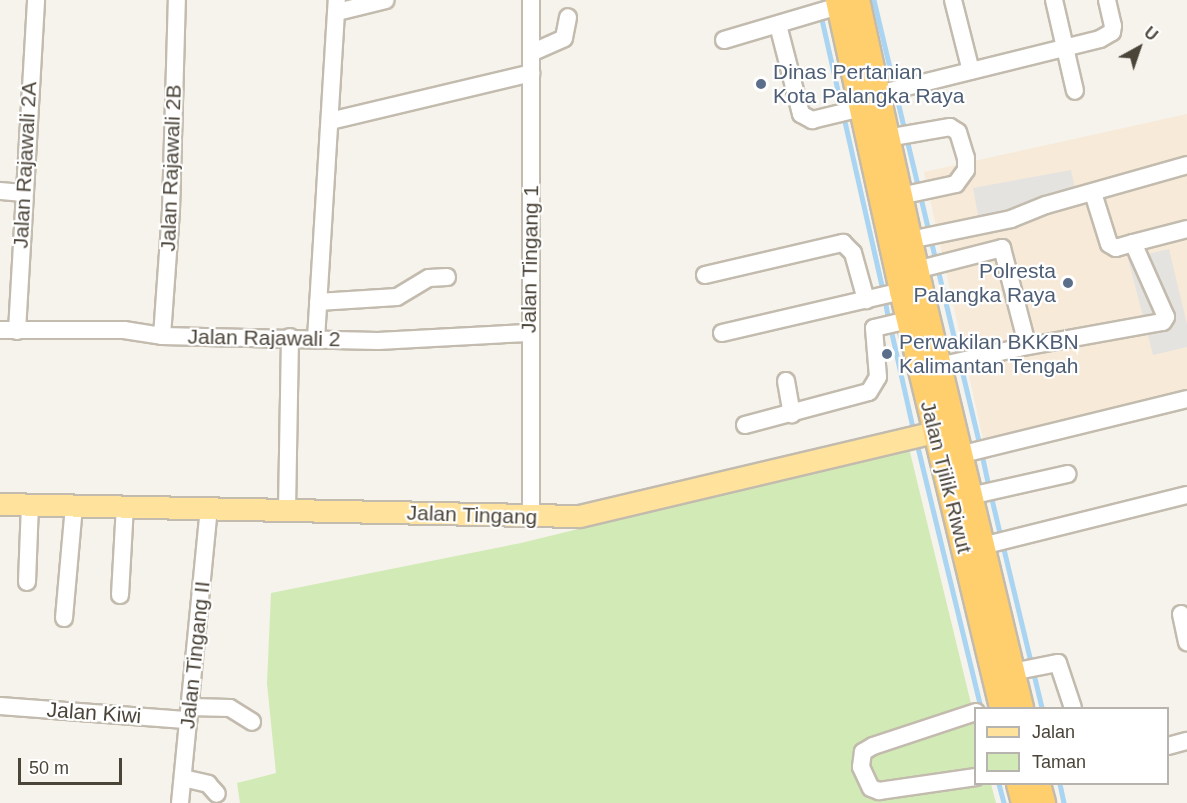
<!DOCTYPE html>
<html>
<head>
<meta charset="utf-8">
<style>
	body { margin:0 }
	#map { position:relative; width:1187px; height:803px; overflow:hidden; background:#f6f3ec; font-family:Arial,sans-serif }
	div>[style] { position:absolute }
	[style*='--x'] { left:calc(var(--x)*1px); top:calc(var(--y)*1px); width:calc(var(--w)*1px); rotate:calc(var(--a)*1deg) }
	.commercial>* { inset:0; background:#f7ead8 }
	.green>* { inset:0; background:#d2eab5 }
	.parking>* { inset:0; background:#e5e3e0 }
	.stream>* { height:4.5px; margin:-2.25px; padding:0 2.25px; transform-origin:2.25px; border-radius:2.25px; background:#a9d4f2 }
	.roads { filter:drop-shadow(2px 0 #c2bbae) drop-shadow(-2px 0 #c2bbae) drop-shadow(0 2px #c2bbae) drop-shadow(0 -2px #c2bbae) }
	.minor>* { height:16px; margin:-8px; padding:0 8px; transform-origin:8px; border-radius:8px; background:#fff }
	.major>* { height:21px; margin:-10.5px; padding:0 10.5px; transform-origin:10.5px; border-radius:10.5px; background:#ffe39c }
	.highway>* { height:24px; margin:-12px; padding:0 12px; transform-origin:12px; border-radius:12px; background:#ffcf6e }
	.dots>* { width:16px; height:16px; translate:-50% -50%; box-sizing:border-box; border:3px solid #fff; border-radius:50% }
	span { translate:-50% -50%; white-space:nowrap; text-align:center; line-height:1.15; -webkit-text-stroke:4.5px #fff; paint-order:stroke }
	.service-label { font-size:21px; color:#4e5e75 }
	.left { translate:0 -50%; text-align:left }
	.right { translate:-100% -50%; text-align:right }
	.street-label { font-size:21px; color:#4b4439 }
	.legend { position:absolute; left:974px; top:707px; width:195px; height:78px; box-sizing:border-box; background:#fff; border:2px solid #b7b4b0; margin:0; padding:8px 10px; list-style:none; font-size:18px; color:#4b4439 }
	.legend li { display:flex; align-items:center; gap:12px; height:30px }
	.legend b { width:30px; border:2px solid #b7b4b0 }
	.north { position:absolute; left:1109px; top:18px; width:60px; height:60px; -webkit-text-stroke:4px #fff; paint-order:stroke; rotate:40deg; font-size:16px; font-weight:700; line-height:24px; text-align:center; color:#4b4439 }
	.north::after { content:''; display:block; margin:auto; width:21px; height:27px; background:#4b4439; clip-path:polygon(50% 0,100% 100%,50% 72%,0 100%) }
	.scale { position:absolute; left:18px; top:758px; width:104px; height:27px; box-sizing:border-box; border:3px solid #4b4439; border-top:0; padding-left:8px; font-size:18px; line-height:21px; white-space:nowrap; color:#4b4439; -webkit-text-stroke:4px #fff; paint-order:stroke }
</style>
</head>
<body>
<div id="map">
	<div class="commercial">
		<div style="clip-path:polygon(1187px 114px,1187px 394px,983px 439px,924px 172px)"></div>
	</div>
	<div class="green">
		<div style="clip-path:polygon(909px 448px,975px 720px,976px 784px,991px 784px,996px 803px,240px 803px,237px 783px,276px 773px,267px 683px,271px 593px,521px 543px)"></div>
	</div>
	<div class="parking">
		<div style="clip-path:polygon(1071px 170px,1077px 198px,980px 226px,973px 188px)"></div>
		<div style="clip-path:polygon(1145px 246px,1147px 254px,1169px 249px,1187px 324px,1187px 347px,1153px 355px,1126px 251px)"></div>
	</div>
	<div class="stream">
		<div style="--x:874;--y:0;--w:135;--a:76.7"></div>
		<div style="--x:821;--y:15;--w:283;--a:77.3"></div>
		<div style="--x:907;--y:139;--w:316;--a:76.6"></div>
		<div style="--x:885;--y:299;--w:22;--a:80"></div>
		<div style="--x:891;--y:329;--w:106;--a:77.4"></div>
		<div style="--x:917;--y:443;--w:273;--a:76.4"></div>
		<div style="--x:982;--y:454;--w:34;--a:78"></div>
		<div style="--x:991;--y:495;--w:43;--a:76.6"></div>
		<div style="--x:1003;--y:545;--w:168;--a:76.5"></div>
		<div style="--x:999;--y:784;--w:20;--a:75"></div>
		<div style="--x:1060;--y:784;--w:19;--a:78"></div>
	</div>
	<div class="roads">
		<div class="minor">
			<div style="--x:953;--y:0;--w:73;--a:75.8"></div>
			<div style="--x:1054;--y:0;--w:93;--a:77"></div>
			<div style="--x:337;--y:12;--w:50;--a:-13.8"></div>
			<div style="--x:778;--y:25;--w:92;--a:75.5"></div>
			<div style="--x:801;--y:114;--w:13;--a:29"></div>
			<div style="--x:812;--y:120;--w:51;--a:-13.5"></div>
			<div style="--x:724;--y:40;--w:120;--a:-16.5"></div>
			<div style="--x:531;--y:53;--w:36;--a:-24"></div>
			<div style="--x:564;--y:38;--w:21;--a:-79"></div>
			<div style="--x:878;--y:94;--w:229;--a:-13.9"></div>
			<div style="--x:1100;--y:39;--w:14;--a:-30"></div>
			<div style="--x:1112;--y:32;--w:6;--a:-81"></div>
			<div style="--x:1113;--y:26;--w:27;--a:-103"></div>
			<div style="--x:330;--y:121;--w:207;--a:-13.4"></div>
			<div style="--x:887;--y:138;--w:64;--a:-9.9"></div>
			<div style="--x:950;--y:127;--w:9;--a:32"></div>
			<div style="--x:958;--y:132;--w:27;--a:73"></div>
			<div style="--x:966;--y:158;--w:12;--a:90"></div>
			<div style="--x:966;--y:170;--w:17;--a:126"></div>
			<div style="--x:956;--y:184;--w:57;--a:167.9"></div>
			<div style="--x:0;--y:191;--w:23;--a:5"></div>
			<div style="--x:910;--y:240;--w:103;--a:-11.7"></div>
			<div style="--x:1011;--y:219;--w:38;--a:-22"></div>
			<div style="--x:1046;--y:205;--w:147;--a:-15.8"></div>
			<div style="--x:1133;--y:243;--w:56;--a:-14.5"></div>
			<div style="--x:916;--y:270;--w:89;--a:-14.3"></div>
			<div style="--x:1002;--y:248;--w:95;--a:75.4"></div>
			<div style="--x:1026;--y:340;--w:11;--a:135"></div>
			<div style="--x:1018;--y:348;--w:81;--a:167.2"></div>
			<div style="--x:705;--y:275;--w:142;--a:-13.1"></div>
			<div style="--x:843;--y:243;--w:14;--a:45"></div>
			<div style="--x:853;--y:253;--w:49;--a:74.5"></div>
			<div style="--x:318;--y:302;--w:79;--a:-3.6"></div>
			<div style="--x:397;--y:297;--w:37;--a:-31"></div>
			<div style="--x:429;--y:278;--w:18;--a:-3"></div>
			<div style="--x:0;--y:330;--w:124;--a:0"></div>
			<div style="--x:124;--y:330;--w:38;--a:9"></div>
			<div style="--x:162;--y:336;--w:216;--a:1.3"></div>
			<div style="--x:378;--y:341;--w:150;--a:-3.1"></div>
			<div style="--x:17;--y:331;--w:332;--a:-86.7"></div>
			<div style="--x:722;--y:333;--w:185;--a:-13.1"></div>
			<div style="--x:162;--y:336;--w:126;--a:-85.9"></div>
			<div style="--x:171;--y:210;--w:210;--a:-88.4"></div>
			<div style="--x:316;--y:339;--w:340;--a:-86.5"></div>
			<div style="--x:1018;--y:348;--w:147;--a:-10.2"></div>
			<div style="--x:1163;--y:322;--w:6;--a:-59"></div>
			<div style="--x:1166;--y:317;--w:81;--a:-114"></div>
			<div style="--x:1133;--y:243;--w:18;--a:164"></div>
			<div style="--x:1116;--y:248;--w:8;--a:-150"></div>
			<div style="--x:1109;--y:244;--w:53;--a:-107.4"></div>
			<div style="--x:786;--y:381;--w:34;--a:80"></div>
			<div style="--x:745;--y:425;--w:128;--a:-14.9"></div>
			<div style="--x:869;--y:392;--w:17;--a:-59"></div>
			<div style="--x:878;--y:377;--w:49;--a:-94.7"></div>
			<div style="--x:874;--y:328;--w:36;--a:-13"></div>
			<div style="--x:959;--y:455;--w:235;--a:-13.8"></div>
			<div style="--x:970;--y:496;--w:100;--a:-12.7"></div>
			<div style="--x:287;--y:510;--w:173;--a:-89"></div>
			<div style="--x:531;--y:518;--w:518;--a:-90"></div>
			<div style="--x:982;--y:546;--w:211;--a:-14"></div>
			<div style="--x:27;--y:582;--w:77;--a:-87.8"></div>
			<div style="--x:120;--y:595;--w:89;--a:-86.8"></div>
			<div style="--x:1181;--y:614;--w:29;--a:78"></div>
			<div style="--x:64;--y:618;--w:112;--a:-84.9"></div>
			<div style="--x:1012;--y:672;--w:47;--a:-11.1"></div>
			<div style="--x:1058;--y:663;--w:47;--a:71.6"></div>
			<div style="--x:0;--y:706;--w:189;--a:4.3"></div>
			<div style="--x:190;--y:707;--w:40;--a:1.4"></div>
			<div style="--x:230;--y:708;--w:26;--a:32"></div>
			<div style="--x:976;--y:712;--w:108;--a:161.7"></div>
			<div style="--x:873;--y:746;--w:12;--a:149"></div>
			<div style="--x:863;--y:752;--w:15;--a:98"></div>
			<div style="--x:861;--y:767;--w:23;--a:65"></div>
			<div style="--x:871;--y:788;--w:9;--a:21"></div>
			<div style="--x:879;--y:791;--w:98;--a:-8.2"></div>
			<div style="--x:1168;--y:746;--w:20;--a:-15"></div>
			<div style="--x:183;--y:778;--w:26;--a:13"></div>
			<div style="--x:208;--y:784;--w:13;--a:48"></div>
			<div style="--x:180;--y:803;--w:297;--a:-84.4"></div>
		</div>
		<div class="major">
			<div style="--x:0;--y:504;--w:579;--a:1.19"></div>
			<div style="--x:579;--y:516;--w:366;--a:-13.3"></div>
		</div>
		<div class="highway">
			<div style="--x:838;--y:0;--w:298;--a:77.6"></div>
			<div style="--x:902;--y:291;--w:429;--a:76.5"></div>
			<div style="--x:857;--y:0;--w:294;--a:77.6"></div>
			<div style="--x:920;--y:287;--w:433;--a:76.5"></div>
			<div style="--x:1019;--y:784;--w:20;--a:75"></div>
			<div style="--x:1038;--y:784;--w:20;--a:75"></div>
		</div>
	</div>
	<div class="dots">
		<div style="left:761px;top:84px;background:#5c6f8a"></div>
		<div style="left:1068px;top:283px;background:#5c6f8a"></div>
		<div style="left:887px;top:354px;background:#5c6f8a"></div>
	</div>
	<div class="service-label">
		<span class="left" style="left:773px;top:84px">Dinas Pertanian<br>Kota Palangka Raya</span>
		<span class="right" style="left:1056px;top:283px">Polresta<br>Palangka Raya</span>
		<span class="left" style="left:899px;top:354px">Perwakilan BKKBN<br>Kalimantan Tengah</span>
	</div>
	<div class="street-label">
		<span style="left:25px;top:165px;rotate:-87deg">Jalan Rajawali 2A</span>
		<span style="left:171px;top:168px;rotate:-88deg">Jalan Rajawali 2B</span>
		<span style="left:530px;top:259px;rotate:-89deg">Jalan Tingang 1</span>
		<span style="left:264px;top:338px;rotate:1deg">Jalan Rajawali 2</span>
		<span style="left:946px;top:477px;rotate:76deg">Jalan Tjilik Riwut</span>
		<span style="left:472px;top:515px;rotate:2deg">Jalan Tingang</span>
		<span style="left:195px;top:655px;rotate:-84deg">Jalan Tingang II</span>
		<span style="left:94px;top:713px;rotate:4deg">Jalan Kiwi</span>
	</div>
	<ul class="legend">
	<li><b style="height:8px;background:#ffe39c"></b>Jalan</li>
	<li><b style="height:16px;background:#d2eab5"></b>Taman</li>
	</ul>
	<div class="north">U</div>
	<div class="scale">50 m</div>
</div>
</body>
</html>
